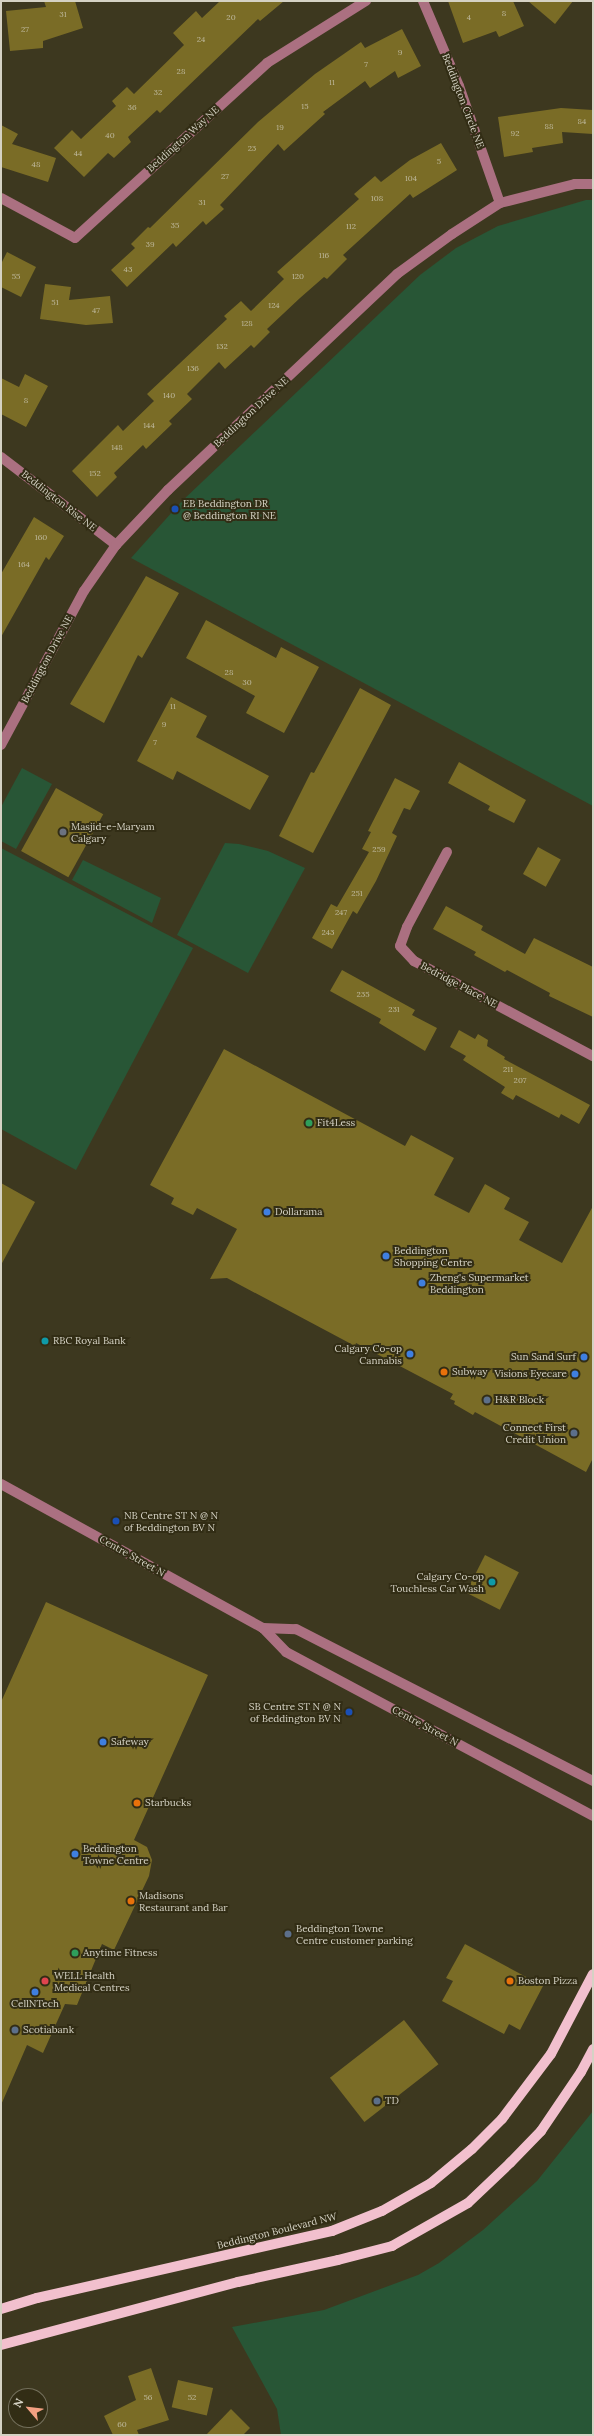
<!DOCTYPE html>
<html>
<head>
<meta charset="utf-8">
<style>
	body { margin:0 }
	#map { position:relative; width:594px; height:2436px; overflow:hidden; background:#3d381f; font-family:Lora,serif }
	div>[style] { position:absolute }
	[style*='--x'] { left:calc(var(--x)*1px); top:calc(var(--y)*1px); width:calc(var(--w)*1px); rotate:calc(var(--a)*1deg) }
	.green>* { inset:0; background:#285636 }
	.building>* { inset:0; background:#7a6c26; transform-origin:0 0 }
	.minor>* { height:10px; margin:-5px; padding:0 5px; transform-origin:5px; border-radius:5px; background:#ab7081 }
	.major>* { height:10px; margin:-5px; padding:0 5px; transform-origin:5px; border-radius:5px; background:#f2c0ce }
	.dots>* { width:11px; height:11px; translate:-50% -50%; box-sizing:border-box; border:2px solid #322d15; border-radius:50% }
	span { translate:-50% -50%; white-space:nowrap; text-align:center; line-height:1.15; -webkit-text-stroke:4px #322d15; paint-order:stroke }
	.number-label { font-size:8px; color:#beb89c }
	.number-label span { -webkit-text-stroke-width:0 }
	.street-label { font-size:10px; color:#d5d2c4 }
	.poi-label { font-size:10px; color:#d5d2c4 }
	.left { translate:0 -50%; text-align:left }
	.right { translate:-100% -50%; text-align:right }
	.frame { position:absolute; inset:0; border:2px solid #d5d2c4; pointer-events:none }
	.north { position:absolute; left:8px; top:2388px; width:40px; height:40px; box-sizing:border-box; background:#322d15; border:1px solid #736f5b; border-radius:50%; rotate:298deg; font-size:11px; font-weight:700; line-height:16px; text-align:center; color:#d5d2c4 }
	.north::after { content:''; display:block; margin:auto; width:14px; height:18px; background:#f3a082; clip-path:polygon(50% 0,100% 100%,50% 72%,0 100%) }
</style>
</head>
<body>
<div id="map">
	<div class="green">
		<div style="clip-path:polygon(586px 200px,593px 200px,593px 806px,131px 558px,182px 501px,420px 275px,456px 248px,498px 226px)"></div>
		<div style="clip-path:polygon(22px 768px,52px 784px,16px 849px,1px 841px,1px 807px)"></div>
		<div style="clip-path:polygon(225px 843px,239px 844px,268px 851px,305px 868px,248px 973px,177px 935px)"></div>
		<div style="clip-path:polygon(1px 848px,193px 948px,76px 1170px,1px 1129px)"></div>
		<div style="clip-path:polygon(83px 860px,161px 898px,152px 923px,72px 880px)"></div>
		<div style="clip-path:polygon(593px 2111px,593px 2435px,281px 2435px,277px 2409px,232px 2327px,324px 2310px,418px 2275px,439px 2263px,483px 2230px,537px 2181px)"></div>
	</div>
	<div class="building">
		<div style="clip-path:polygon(44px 1px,75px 1px,83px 28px,43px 41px,43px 48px,10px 51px,6px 11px,46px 7px)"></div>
		<div style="clip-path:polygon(220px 1px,284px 1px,260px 21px,258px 19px,160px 113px,157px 110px,128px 137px,131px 142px,114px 158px,108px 153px,84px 177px,54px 148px,72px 130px,81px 139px,116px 106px,112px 101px,127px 87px,134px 94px,184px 45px,173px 33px,196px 11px,202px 18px)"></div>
		<div style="clip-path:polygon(448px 1px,513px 1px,524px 26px,499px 37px,496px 31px,463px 43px)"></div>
		<div style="clip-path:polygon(528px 1px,573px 1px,555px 24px)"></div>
		<div style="clip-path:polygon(402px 29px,421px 66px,398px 78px,395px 71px,370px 88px,365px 81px,323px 112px,325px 114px,284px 151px,278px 144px,220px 205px,224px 209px,206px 225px,203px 221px,176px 247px,173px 243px,127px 287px,111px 270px,135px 248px,131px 244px,148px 227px,150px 228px,258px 122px,315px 74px,361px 42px,365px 48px)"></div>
		<div style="clip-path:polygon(561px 108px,593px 110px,593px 134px,562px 132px,563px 143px,532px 148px,533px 152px,504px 157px,498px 117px)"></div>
		<div style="clip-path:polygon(1px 125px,18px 134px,12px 144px,56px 158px,48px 182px,1px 167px)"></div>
		<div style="clip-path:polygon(441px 143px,457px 170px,413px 198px,410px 194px,343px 255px,347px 259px,327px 279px,324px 277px,300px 298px,267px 329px,270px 332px,254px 348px,251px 345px,225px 369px,219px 362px,187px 394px,192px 399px,169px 421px,172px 424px,146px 449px,143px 445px,114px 473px,117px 477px,97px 497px,72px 471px,118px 425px,123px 431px,154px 401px,147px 394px,227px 319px,224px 316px,241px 301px,251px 311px,284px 279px,277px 272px,359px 199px,354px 194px,375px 176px,381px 182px,410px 160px)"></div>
		<div style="clip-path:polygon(7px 252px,36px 267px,21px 297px,1px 287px,1px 264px)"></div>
		<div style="clip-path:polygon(45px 284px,71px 287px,69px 300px,110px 296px,113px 323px,86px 325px,40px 319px)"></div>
		<div style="clip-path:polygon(25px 374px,48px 386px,26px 427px,1px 414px,1px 378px,19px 387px)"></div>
		<div style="clip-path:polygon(34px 517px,64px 536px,49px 560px,46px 557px,1px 637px,1px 574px)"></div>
		<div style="clip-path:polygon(146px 576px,179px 593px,142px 658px,138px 655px,104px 723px,70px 704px)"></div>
		<div style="clip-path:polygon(206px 620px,276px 658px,281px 647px,319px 667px,284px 733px,246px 713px,255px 696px,186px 658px)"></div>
		<div style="clip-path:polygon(360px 688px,391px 705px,313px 853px,279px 836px,311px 772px,314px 773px)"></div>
		<div style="clip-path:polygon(171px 697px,207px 716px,196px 737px,269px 776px,250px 810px,177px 771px,173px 780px,137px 761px)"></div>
		<div style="clip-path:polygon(459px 762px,526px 800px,514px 823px,488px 810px,490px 806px,448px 783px)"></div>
		<div style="clip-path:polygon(395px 778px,420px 791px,410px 810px,404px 808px,392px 833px,397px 836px,376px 881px,357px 914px,353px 911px,332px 949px,312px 938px,331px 904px,337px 907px,369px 852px,362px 849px,371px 832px,368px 831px)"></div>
		<div style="left:56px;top:788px;width:54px;height:72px;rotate:29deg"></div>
		<div style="left:538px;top:847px;width:26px;height:31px;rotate:29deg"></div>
		<div style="clip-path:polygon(446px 906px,483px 926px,481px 930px,525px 954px,534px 938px,593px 967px,593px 1017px,549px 996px,550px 993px,507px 970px,505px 972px,474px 955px,476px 952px,433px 929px)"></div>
		<div style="clip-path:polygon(342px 970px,415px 1010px,412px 1015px,437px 1028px,425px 1051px,379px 1023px,381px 1019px,330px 991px)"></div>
		<div style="clip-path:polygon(459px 1030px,475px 1039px,478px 1034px,488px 1040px,487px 1046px,505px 1057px,504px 1059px,590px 1105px,579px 1124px,561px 1114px,559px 1118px,516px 1095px,513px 1100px,501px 1093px,505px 1087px,463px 1060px,466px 1056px,450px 1047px)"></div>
		<div style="clip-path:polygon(224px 1049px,405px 1146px,411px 1135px,454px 1158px,434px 1195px,469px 1213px,485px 1184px,510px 1198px,504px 1209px,529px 1222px,519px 1240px,562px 1263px,593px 1206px,593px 1458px,586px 1472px,475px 1412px,473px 1415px,454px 1404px,455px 1401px,450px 1399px,453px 1394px,356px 1343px,355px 1346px,227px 1278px,210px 1279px,237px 1229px,197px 1208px,193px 1215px,171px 1204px,174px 1198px,150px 1185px)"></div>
		<div style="clip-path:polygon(1px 1183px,35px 1202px,1px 1265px)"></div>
		<div style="left:485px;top:1555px;width:38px;height:42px;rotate:27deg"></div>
		<div style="clip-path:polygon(46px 1602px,208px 1675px,134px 1840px,147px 1847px,152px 1860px,149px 1876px,114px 1950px,102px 1944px,77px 2005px,65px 2004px,43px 2053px,27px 2045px,1px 2105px,1px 1702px)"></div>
		<div style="clip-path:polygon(465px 1944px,543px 1986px,520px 2030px,509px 2024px,504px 2034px,442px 2001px,453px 1981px,446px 1978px)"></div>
		<div style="left:404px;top:2020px;width:56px;height:94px;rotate:52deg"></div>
		<div style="clip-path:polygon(151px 2368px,169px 2420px,137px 2430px,139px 2435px,113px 2435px,104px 2416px,136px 2400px,128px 2376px)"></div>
		<div style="left:178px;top:2380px;width:36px;height:28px;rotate:13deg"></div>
		<div style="clip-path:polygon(231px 2409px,250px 2428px,243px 2435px,206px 2435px)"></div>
	</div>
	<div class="minor">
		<div style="--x:423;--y:1;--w:92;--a:67"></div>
		<div style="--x:459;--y:86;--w:124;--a:70.7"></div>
		<div style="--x:1;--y:198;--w:84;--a:28.4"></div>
		<div style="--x:75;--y:238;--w:260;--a:-42.3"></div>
		<div style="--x:267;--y:63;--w:117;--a:-32.1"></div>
		<div style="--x:1;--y:457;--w:145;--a:37.4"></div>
		<div style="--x:1;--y:745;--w:175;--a:-61.7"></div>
		<div style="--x:84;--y:591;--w:56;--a:-55.2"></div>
		<div style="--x:116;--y:545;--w:76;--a:-46.6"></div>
		<div style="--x:168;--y:490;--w:315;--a:-43.3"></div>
		<div style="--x:397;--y:274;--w:68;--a:-36"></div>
		<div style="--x:452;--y:234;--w:57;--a:-32.9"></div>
		<div style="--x:500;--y:203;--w:77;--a:-14.2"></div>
		<div style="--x:575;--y:184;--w:18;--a:0"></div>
		<div style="--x:447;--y:852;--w:85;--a:118.1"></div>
		<div style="--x:407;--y:927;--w:20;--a:110"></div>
		<div style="--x:400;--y:946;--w:21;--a:47"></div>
		<div style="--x:414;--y:961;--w:203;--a:28"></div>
		<div style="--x:1;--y:1484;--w:299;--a:28.8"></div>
		<div style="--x:263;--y:1628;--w:33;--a:46"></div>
		<div style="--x:286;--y:1652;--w:348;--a:28.1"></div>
		<div style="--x:263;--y:1628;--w:33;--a:2"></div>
		<div style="--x:296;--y:1629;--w:334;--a:27.1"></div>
	</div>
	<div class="major">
		<div style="--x:1;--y:2309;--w:38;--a:-17"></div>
		<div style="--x:37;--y:2298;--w:303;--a:-12.8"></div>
		<div style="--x:332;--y:2231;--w:54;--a:-21.8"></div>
		<div style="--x:382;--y:2211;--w:56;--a:-29.7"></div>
		<div style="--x:431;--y:2183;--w:53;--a:-39.7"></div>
		<div style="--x:472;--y:2149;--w:42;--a:-45"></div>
		<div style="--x:502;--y:2119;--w:81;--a:-53"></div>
		<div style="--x:551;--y:2054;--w:90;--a:-62.3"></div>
		<div style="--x:1;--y:2345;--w:245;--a:-14.9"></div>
		<div style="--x:238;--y:2282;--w:102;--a:-12.4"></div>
		<div style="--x:338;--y:2260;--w:56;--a:-14.5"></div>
		<div style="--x:392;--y:2246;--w:87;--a:-29.5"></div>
		<div style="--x:468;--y:2203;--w:58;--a:-43.6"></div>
		<div style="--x:510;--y:2163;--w:45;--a:-45.9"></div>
		<div style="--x:541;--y:2131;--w:71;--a:-55.9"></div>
		<div style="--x:581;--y:2072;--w:26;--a:-62"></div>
	</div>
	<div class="dots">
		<div style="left:175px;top:509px;background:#1a4fb4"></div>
		<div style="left:63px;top:832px;background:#6b7280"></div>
		<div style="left:309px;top:1123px;background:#2e9e5b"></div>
		<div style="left:267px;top:1212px;background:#3f7fe0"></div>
		<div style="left:386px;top:1256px;background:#3f7fe0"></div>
		<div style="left:422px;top:1283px;background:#3f7fe0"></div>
		<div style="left:45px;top:1341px;background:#0f9aa8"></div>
		<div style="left:410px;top:1354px;background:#3f7fe0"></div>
		<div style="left:584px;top:1357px;background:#3f7fe0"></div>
		<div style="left:444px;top:1372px;background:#e8710a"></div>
		<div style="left:575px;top:1374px;background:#3f7fe0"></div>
		<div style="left:487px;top:1400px;background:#5c6f8a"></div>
		<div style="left:574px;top:1433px;background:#5c6f8a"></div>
		<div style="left:116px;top:1521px;background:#1a4fb4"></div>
		<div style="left:492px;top:1582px;background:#0f9aa8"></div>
		<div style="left:349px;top:1712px;background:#1a4fb4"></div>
		<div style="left:103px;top:1742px;background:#3f7fe0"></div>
		<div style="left:137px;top:1803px;background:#e8710a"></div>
		<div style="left:75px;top:1854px;background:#3f7fe0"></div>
		<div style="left:131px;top:1901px;background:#e8710a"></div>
		<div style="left:288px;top:1934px;background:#5c6f8a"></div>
		<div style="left:75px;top:1953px;background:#2e9e5b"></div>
		<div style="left:45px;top:1981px;background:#e0444e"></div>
		<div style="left:510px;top:1981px;background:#e8710a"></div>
		<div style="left:35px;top:1992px;background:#3f7fe0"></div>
		<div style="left:15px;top:2030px;background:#5c6f8a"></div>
		<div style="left:377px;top:2101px;background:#5c6f8a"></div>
	</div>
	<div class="number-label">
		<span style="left:504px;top:14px">8</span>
		<span style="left:63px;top:15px">31</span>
		<span style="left:231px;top:18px">20</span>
		<span style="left:469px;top:18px">4</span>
		<span style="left:25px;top:30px">27</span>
		<span style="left:201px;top:40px">24</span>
		<span style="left:400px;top:53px">9</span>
		<span style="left:366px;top:65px">7</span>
		<span style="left:181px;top:72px">28</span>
		<span style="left:332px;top:83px">11</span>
		<span style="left:158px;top:93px">32</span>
		<span style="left:305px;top:107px">15</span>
		<span style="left:132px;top:108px">36</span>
		<span style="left:582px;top:122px">84</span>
		<span style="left:549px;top:127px">88</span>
		<span style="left:280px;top:128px">19</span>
		<span style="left:515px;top:134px">92</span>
		<span style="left:110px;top:136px">40</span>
		<span style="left:252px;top:149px">23</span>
		<span style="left:78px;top:154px">44</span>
		<span style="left:439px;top:162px">5</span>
		<span style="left:36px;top:165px">48</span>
		<span style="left:225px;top:177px">27</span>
		<span style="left:411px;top:179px">104</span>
		<span style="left:377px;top:199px">108</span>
		<span style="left:202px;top:203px">31</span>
		<span style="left:175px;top:226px">35</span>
		<span style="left:351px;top:227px">112</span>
		<span style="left:150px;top:245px">39</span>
		<span style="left:324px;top:256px">116</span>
		<span style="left:128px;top:270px">43</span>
		<span style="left:16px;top:277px">55</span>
		<span style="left:298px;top:277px">120</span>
		<span style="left:55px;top:303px">51</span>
		<span style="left:274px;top:306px">124</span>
		<span style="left:96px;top:311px">47</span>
		<span style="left:247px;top:324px">128</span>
		<span style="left:222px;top:347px">132</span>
		<span style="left:193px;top:369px">136</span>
		<span style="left:169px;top:396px">140</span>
		<span style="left:26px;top:401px">8</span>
		<span style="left:149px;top:426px">144</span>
		<span style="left:117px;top:448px">148</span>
		<span style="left:95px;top:474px">152</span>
		<span style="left:41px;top:538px">160</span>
		<span style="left:24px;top:565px">164</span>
		<span style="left:229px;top:673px">28</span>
		<span style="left:247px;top:683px">30</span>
		<span style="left:173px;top:707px">11</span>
		<span style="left:164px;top:725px">9</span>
		<span style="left:155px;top:743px">7</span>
		<span style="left:379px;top:850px">259</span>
		<span style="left:357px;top:894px">251</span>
		<span style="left:341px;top:913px">247</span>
		<span style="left:328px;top:933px">243</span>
		<span style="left:363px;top:995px">235</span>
		<span style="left:394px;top:1010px">231</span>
		<span style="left:508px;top:1070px">211</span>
		<span style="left:520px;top:1081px">207</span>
		<span style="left:148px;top:2398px">56</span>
		<span style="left:192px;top:2398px">52</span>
		<span style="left:122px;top:2425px">60</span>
	</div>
	<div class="street-label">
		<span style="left:463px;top:101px;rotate:69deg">Beddington Circle NE</span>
		<span style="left:183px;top:139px;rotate:-42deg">Beddington Way NE</span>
		<span style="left:251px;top:412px;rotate:-43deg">Beddington Drive NE</span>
		<span style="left:59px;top:501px;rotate:38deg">Beddington Rise NE</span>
		<span style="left:47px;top:659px;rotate:-62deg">Beddington Drive NE</span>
		<span style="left:459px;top:985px;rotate:28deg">Bedridge Place NE</span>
		<span style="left:132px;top:1556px;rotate:29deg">Centre Street N</span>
		<span style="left:425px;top:1726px;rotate:28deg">Centre Street N</span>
		<span style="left:277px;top:2231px;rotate:-14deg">Beddington Boulevard NW</span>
	</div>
	<div class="poi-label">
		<span class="left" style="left:183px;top:509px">EB Beddington DR<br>@ Beddington RI NE</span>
		<span class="left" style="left:71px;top:832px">Masjid-e-Maryam<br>Calgary</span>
		<span class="left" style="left:317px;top:1123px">Fit4Less</span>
		<span class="left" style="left:275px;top:1212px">Dollarama</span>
		<span class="left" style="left:394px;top:1256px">Beddington<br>Shopping Centre</span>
		<span class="left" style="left:430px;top:1283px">Zheng's Supermarket<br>Beddington</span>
		<span class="left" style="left:53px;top:1341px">RBC Royal Bank</span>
		<span class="right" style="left:402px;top:1354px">Calgary Co-op<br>Cannabis</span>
		<span class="right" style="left:576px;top:1357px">Sun Sand Surf</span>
		<span class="left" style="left:452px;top:1372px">Subway</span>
		<span class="right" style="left:567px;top:1374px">Visions Eyecare</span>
		<span class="left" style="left:495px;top:1400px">H&amp;R Block</span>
		<span class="right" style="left:566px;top:1433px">Connect First<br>Credit Union</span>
		<span class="left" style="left:124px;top:1521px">NB Centre ST N @ N<br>of Beddington BV N</span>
		<span class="right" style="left:484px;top:1582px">Calgary Co-op<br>Touchless Car Wash</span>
		<span class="right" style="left:341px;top:1712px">SB Centre ST N @ N<br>of Beddington BV N</span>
		<span class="left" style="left:111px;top:1742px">Safeway</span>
		<span class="left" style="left:145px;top:1803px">Starbucks</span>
		<span class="left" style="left:83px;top:1854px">Beddington<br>Towne Centre</span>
		<span class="left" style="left:139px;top:1901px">Madisons<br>Restaurant and Bar</span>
		<span class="left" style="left:296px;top:1934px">Beddington Towne<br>Centre customer parking</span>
		<span class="left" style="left:83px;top:1953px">Anytime Fitness</span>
		<span class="left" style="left:54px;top:1981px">WELL Health<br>Medical Centres</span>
		<span class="left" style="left:518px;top:1981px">Boston Pizza</span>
		<span style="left:35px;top:2004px">CellNTech</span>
		<span class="left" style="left:23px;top:2030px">Scotiabank</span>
		<span class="left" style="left:385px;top:2101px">TD</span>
	</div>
	<div class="frame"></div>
	<div class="north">N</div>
</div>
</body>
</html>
